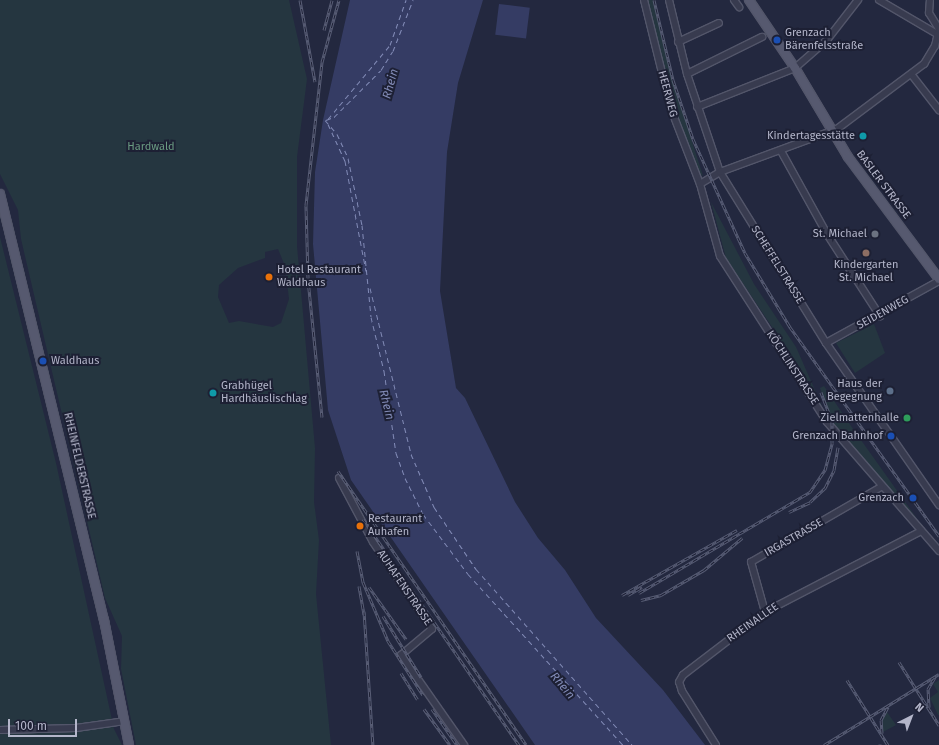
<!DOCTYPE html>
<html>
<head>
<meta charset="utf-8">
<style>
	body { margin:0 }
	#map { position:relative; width:939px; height:745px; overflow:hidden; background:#23283f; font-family:"Fira Sans",sans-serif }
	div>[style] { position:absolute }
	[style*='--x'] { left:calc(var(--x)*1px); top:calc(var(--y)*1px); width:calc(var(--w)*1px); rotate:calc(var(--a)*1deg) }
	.green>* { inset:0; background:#253640 }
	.water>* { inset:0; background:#353c64; transform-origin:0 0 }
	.ferry>* { height:1px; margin-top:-0.5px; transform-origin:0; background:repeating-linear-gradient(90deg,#828bb7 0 5px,transparent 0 9px) }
	.roads { filter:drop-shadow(1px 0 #53566a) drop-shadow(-1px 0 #53566a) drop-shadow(0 1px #53566a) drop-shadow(0 -1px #53566a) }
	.minor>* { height:6px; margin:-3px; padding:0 3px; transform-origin:3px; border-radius:3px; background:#383b4f }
	.major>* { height:8px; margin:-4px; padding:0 4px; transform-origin:4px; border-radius:4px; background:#56596f }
	.rail>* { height:3px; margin-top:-1.5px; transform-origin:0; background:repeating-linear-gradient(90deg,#1d2034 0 4.5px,#595e76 0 9px); box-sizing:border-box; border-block:1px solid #595e76 }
	.dots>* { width:11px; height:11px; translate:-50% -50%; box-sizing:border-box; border:2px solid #1d2034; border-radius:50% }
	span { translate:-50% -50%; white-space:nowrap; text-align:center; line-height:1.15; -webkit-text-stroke:4px #1d2034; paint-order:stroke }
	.poi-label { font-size:11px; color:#b4b6ca }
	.left { translate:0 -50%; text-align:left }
	.right { translate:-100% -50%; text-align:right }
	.street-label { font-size:11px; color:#b4b6ca }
	.park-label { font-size:11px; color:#6a9b82 }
	.water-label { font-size:12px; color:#828bb7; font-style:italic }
	.north { position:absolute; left:891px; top:697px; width:40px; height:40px; -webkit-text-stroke:3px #1d2034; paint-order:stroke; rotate:42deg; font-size:11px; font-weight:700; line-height:16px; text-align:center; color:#b4b6ca }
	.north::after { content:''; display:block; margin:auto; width:14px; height:18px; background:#b4b6ca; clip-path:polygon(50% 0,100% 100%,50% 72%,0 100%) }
	.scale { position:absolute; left:8px; top:719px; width:69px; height:18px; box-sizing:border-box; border:2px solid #b4b6ca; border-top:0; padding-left:5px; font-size:12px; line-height:14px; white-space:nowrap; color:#b4b6ca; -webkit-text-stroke:3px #1d2034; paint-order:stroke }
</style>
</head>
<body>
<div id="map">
	<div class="green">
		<div style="clip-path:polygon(evenodd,0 0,289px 0,307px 79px,297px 157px,297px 246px,315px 448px,314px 502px,319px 540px,316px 594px,331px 745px,136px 745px,121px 669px,122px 636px,105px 598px,21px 239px,18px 210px,0 174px,0 0,278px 249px,285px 266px,289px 299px,281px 323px,273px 327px,239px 321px,229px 323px,218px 297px,219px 285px,238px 268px,265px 258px,265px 252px,278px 249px)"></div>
		<div style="clip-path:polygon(646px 0,653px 0,669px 69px,703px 176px,697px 172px,678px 126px)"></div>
		<div style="clip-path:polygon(711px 202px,754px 284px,796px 347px,829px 422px,778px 336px,726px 258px)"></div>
		<div style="clip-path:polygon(0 237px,56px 463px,114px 729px,122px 745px,0 745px)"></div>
		<div style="clip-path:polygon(874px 324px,885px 353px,855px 373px,836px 343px)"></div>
		<div style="clip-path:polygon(824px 386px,851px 426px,918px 520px,833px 426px,820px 388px)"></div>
		<div style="clip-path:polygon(939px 680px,939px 715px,938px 715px,930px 698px,938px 692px,933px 684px)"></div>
		<div style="clip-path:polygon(887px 712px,896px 725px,883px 732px,882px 721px)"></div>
	</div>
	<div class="water">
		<div style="clip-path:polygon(350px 0,483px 0,458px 83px,447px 152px,440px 291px,456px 388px,465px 398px,515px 502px,538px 538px,565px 570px,596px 618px,663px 690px,705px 745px,535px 745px,351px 480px,328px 410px,313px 244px,315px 172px,323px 120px)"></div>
		<div style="left:499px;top:4px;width:31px;height:31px;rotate:7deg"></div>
	</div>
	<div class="ferry">
		<div style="--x:328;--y:119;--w:97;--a:-50"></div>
		<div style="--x:390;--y:45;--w:48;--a:-70.4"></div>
		<div style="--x:325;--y:120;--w:18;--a:49"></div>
		<div style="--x:337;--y:134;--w:26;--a:65"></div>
		<div style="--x:348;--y:158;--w:68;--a:78.2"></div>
		<div style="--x:362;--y:225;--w:92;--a:84.4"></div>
		<div style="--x:371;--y:317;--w:56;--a:76.5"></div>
		<div style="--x:384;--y:371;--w:83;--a:81.7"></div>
		<div style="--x:396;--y:453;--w:27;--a:70"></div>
		<div style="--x:405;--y:478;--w:40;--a:63.4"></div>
		<div style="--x:423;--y:514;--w:75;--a:53.1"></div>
		<div style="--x:468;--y:574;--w:231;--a:47.8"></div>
		<div style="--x:326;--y:120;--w:9;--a:-21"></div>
		<div style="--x:334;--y:117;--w:66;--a:-45"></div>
		<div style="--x:381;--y:70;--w:22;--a:-58"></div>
		<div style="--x:393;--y:51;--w:55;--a:-68.6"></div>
		<div style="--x:328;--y:124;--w:41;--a:65.3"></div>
		<div style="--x:345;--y:161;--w:112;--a:79.2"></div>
		<div style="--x:370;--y:288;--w:171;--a:76.1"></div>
		<div style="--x:411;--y:454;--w:58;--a:66.5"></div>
		<div style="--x:434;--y:507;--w:75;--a:55.9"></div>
		<div style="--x:476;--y:569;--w:235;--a:48.4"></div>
	</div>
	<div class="roads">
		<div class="minor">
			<div style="--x:644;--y:0;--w:112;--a:76.1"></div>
			<div style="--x:671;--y:109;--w:80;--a:68.9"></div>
			<div style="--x:669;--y:0;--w:76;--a:76.3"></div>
			<div style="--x:687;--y:74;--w:103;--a:71.4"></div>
			<div style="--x:720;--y:172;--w:201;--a:58.2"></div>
			<div style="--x:826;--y:343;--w:198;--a:55.1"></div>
			<div style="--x:734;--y:0;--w:9;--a:54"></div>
			<div style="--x:879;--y:0;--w:69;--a:30.3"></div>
			<div style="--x:678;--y:42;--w:45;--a:-24.9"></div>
			<div style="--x:687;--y:74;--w:84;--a:-26.3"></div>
			<div style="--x:911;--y:74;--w:46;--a:52.1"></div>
			<div style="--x:697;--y:107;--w:105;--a:-21.7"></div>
			<div style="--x:795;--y:68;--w:43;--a:-41.2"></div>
			<div style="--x:827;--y:40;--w:51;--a:-52.2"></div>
			<div style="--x:781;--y:151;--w:95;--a:61"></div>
			<div style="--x:827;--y:234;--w:98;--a:57.1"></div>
			<div style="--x:700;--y:184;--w:75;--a:74.5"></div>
			<div style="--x:720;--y:256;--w:197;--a:57.2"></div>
			<div style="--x:827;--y:422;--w:171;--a:49"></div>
			<div style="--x:700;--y:184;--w:23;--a:-31"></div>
			<div style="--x:720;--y:172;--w:125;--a:-20.2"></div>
			<div style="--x:837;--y:129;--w:109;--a:-36.8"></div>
			<div style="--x:924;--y:64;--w:21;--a:-59"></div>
			<div style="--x:935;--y:46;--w:17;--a:-77"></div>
			<div style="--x:939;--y:29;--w:19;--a:-122"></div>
			<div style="--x:929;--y:13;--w:13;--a:-86"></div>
			<div style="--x:826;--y:343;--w:129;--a:-28.8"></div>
			<div style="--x:339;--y:478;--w:72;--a:62"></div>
			<div style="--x:373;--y:542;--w:105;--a:55.9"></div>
			<div style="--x:432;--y:629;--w:40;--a:140"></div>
			<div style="--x:401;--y:655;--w:110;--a:55"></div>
			<div style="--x:765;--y:612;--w:52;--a:-105.6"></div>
			<div style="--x:751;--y:562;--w:150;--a:-30"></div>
			<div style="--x:0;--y:730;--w:76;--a:-1.5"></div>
			<div style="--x:76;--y:728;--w:49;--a:-8.1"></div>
			<div style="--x:716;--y:745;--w:64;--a:-122.2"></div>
			<div style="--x:682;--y:691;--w:9;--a:-108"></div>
			<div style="--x:679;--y:682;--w:8;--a:-60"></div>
			<div style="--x:683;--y:675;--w:103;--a:-37.5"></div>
			<div style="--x:765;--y:612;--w:176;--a:-27.4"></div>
		</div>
		<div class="major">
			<div style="--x:749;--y:0;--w:82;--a:55.9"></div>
			<div style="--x:795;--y:68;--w:104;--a:59.2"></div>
			<div style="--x:848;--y:157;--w:152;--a:53.3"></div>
			<div style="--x:0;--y:194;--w:439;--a:76.3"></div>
			<div style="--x:104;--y:620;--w:127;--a:78.7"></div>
		</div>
	</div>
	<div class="rail">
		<div style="--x:300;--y:0;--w:83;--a:79.6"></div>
		<div style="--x:654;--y:0;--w:82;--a:76.6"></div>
		<div style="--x:673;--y:80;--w:62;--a:71.3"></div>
		<div style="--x:693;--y:139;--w:125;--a:65.5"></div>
		<div style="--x:745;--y:253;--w:87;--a:58.7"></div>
		<div style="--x:790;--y:327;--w:257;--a:54.5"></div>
		<div style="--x:324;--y:30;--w:31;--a:-75"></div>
		<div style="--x:322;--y:417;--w:140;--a:-95.8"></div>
		<div style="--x:308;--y:278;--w:73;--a:-91.6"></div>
		<div style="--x:306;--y:205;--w:144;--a:-83.6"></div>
		<div style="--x:322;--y:62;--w:64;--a:-74.7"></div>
		<div style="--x:338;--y:471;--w:332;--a:55.5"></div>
		<div style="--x:789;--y:512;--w:23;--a:-25"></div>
		<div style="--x:810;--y:502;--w:21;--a:-43"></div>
		<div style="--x:825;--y:488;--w:20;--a:-63"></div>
		<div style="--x:834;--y:470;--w:23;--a:-80"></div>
		<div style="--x:363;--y:519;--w:275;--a:55.4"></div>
		<div style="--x:357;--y:551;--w:32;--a:79"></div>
		<div style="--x:363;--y:582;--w:64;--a:67"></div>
		<div style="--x:388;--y:641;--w:64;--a:57.1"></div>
		<div style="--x:359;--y:586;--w:29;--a:80"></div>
		<div style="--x:369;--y:587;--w:64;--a:54.6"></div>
		<div style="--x:639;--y:593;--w:199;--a:-30.6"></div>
		<div style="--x:810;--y:492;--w:27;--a:-56"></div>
		<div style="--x:825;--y:470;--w:28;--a:-75"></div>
		<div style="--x:832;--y:443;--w:22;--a:-90"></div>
		<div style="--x:832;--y:421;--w:31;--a:-111"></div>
		<div style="--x:622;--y:595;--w:132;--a:-29.5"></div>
		<div style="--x:628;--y:595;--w:16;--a:-30"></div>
		<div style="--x:641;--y:600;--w:21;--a:-14"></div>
		<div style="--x:661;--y:595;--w:50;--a:-30.2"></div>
		<div style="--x:704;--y:570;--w:50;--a:-40.1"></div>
		<div style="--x:364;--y:611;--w:134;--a:86.2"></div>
		<div style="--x:383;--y:616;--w:72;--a:58.1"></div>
		<div style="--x:899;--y:662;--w:75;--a:57.6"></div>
		<div style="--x:401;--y:673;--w:31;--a:58"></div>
		<div style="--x:847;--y:680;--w:77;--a:57.8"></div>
		<div style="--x:929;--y:707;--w:18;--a:-93"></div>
		<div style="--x:928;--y:689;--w:14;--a:-60"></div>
		<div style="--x:424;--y:709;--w:44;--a:54.2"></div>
		<div style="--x:432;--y:709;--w:44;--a:55.2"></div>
		<div style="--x:882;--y:733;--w:13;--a:-94"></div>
		<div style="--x:881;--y:720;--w:15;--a:-62"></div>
		<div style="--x:880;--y:744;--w:1;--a:90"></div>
		<div style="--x:824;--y:745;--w:135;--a:-31.7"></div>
	</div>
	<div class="dots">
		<div style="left:777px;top:40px;background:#1a4fb4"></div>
		<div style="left:863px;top:136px;background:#0f9aa8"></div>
		<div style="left:875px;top:234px;background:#6b7280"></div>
		<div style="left:866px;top:253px;background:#8d6e63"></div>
		<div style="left:269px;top:277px;background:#e8710a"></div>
		<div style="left:43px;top:361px;background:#1a4fb4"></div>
		<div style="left:890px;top:391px;background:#5c6f8a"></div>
		<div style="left:213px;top:393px;background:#0f9aa8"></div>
		<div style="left:907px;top:418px;background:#2e9e5b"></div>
		<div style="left:891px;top:436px;background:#1a4fb4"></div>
		<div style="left:913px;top:498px;background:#1a4fb4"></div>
		<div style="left:360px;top:526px;background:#e8710a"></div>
	</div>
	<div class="poi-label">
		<span class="left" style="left:785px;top:40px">Grenzach<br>Bärenfelsstraße</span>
		<span class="right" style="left:855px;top:136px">Kindertagesstätte</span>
		<span class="right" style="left:867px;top:234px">St. Michael</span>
		<span style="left:866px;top:272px">Kindergarten<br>St. Michael</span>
		<span class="left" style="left:277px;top:277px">Hotel Restaurant<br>Waldhaus</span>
		<span class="left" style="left:51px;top:361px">Waldhaus</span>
		<span class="right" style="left:882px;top:391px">Haus der<br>Begegnung</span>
		<span class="left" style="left:221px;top:393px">Grabhügel<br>Hardhäuslischlag</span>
		<span class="right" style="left:899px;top:418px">Zielmattenhalle</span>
		<span class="right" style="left:883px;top:436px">Grenzach Bahnhof</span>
		<span class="right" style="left:904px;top:498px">Grenzach</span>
		<span class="left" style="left:368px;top:526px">Restaurant<br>Auhafen</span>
	</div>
	<div class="street-label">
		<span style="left:667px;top:94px;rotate:75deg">HEERWEG</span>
		<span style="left:883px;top:185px;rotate:53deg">BASLER STRASSE</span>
		<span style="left:777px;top:265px;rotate:58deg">SCHEFFELSTRASSE</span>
		<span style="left:883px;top:313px;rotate:-29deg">SEIDENWEG</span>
		<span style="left:792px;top:368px;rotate:57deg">KÖCHLINSTRASSE</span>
		<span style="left:79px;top:466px;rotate:77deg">RHEINFELDERSTRASSE</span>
		<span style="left:794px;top:538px;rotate:-30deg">IRGASTRASSE</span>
		<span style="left:404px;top:588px;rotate:56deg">AUHAFENSTRASSE</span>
		<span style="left:753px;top:623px;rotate:-35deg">RHEINALLEE</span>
	</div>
	<div class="park-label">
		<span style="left:151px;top:147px">Hardwald</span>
	</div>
	<div class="water-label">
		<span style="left:391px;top:84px;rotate:-75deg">Rhein</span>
		<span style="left:386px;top:405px;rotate:76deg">Rhein</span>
		<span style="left:562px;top:686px;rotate:50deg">Rhein</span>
	</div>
	<div class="north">N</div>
	<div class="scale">100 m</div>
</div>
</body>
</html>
